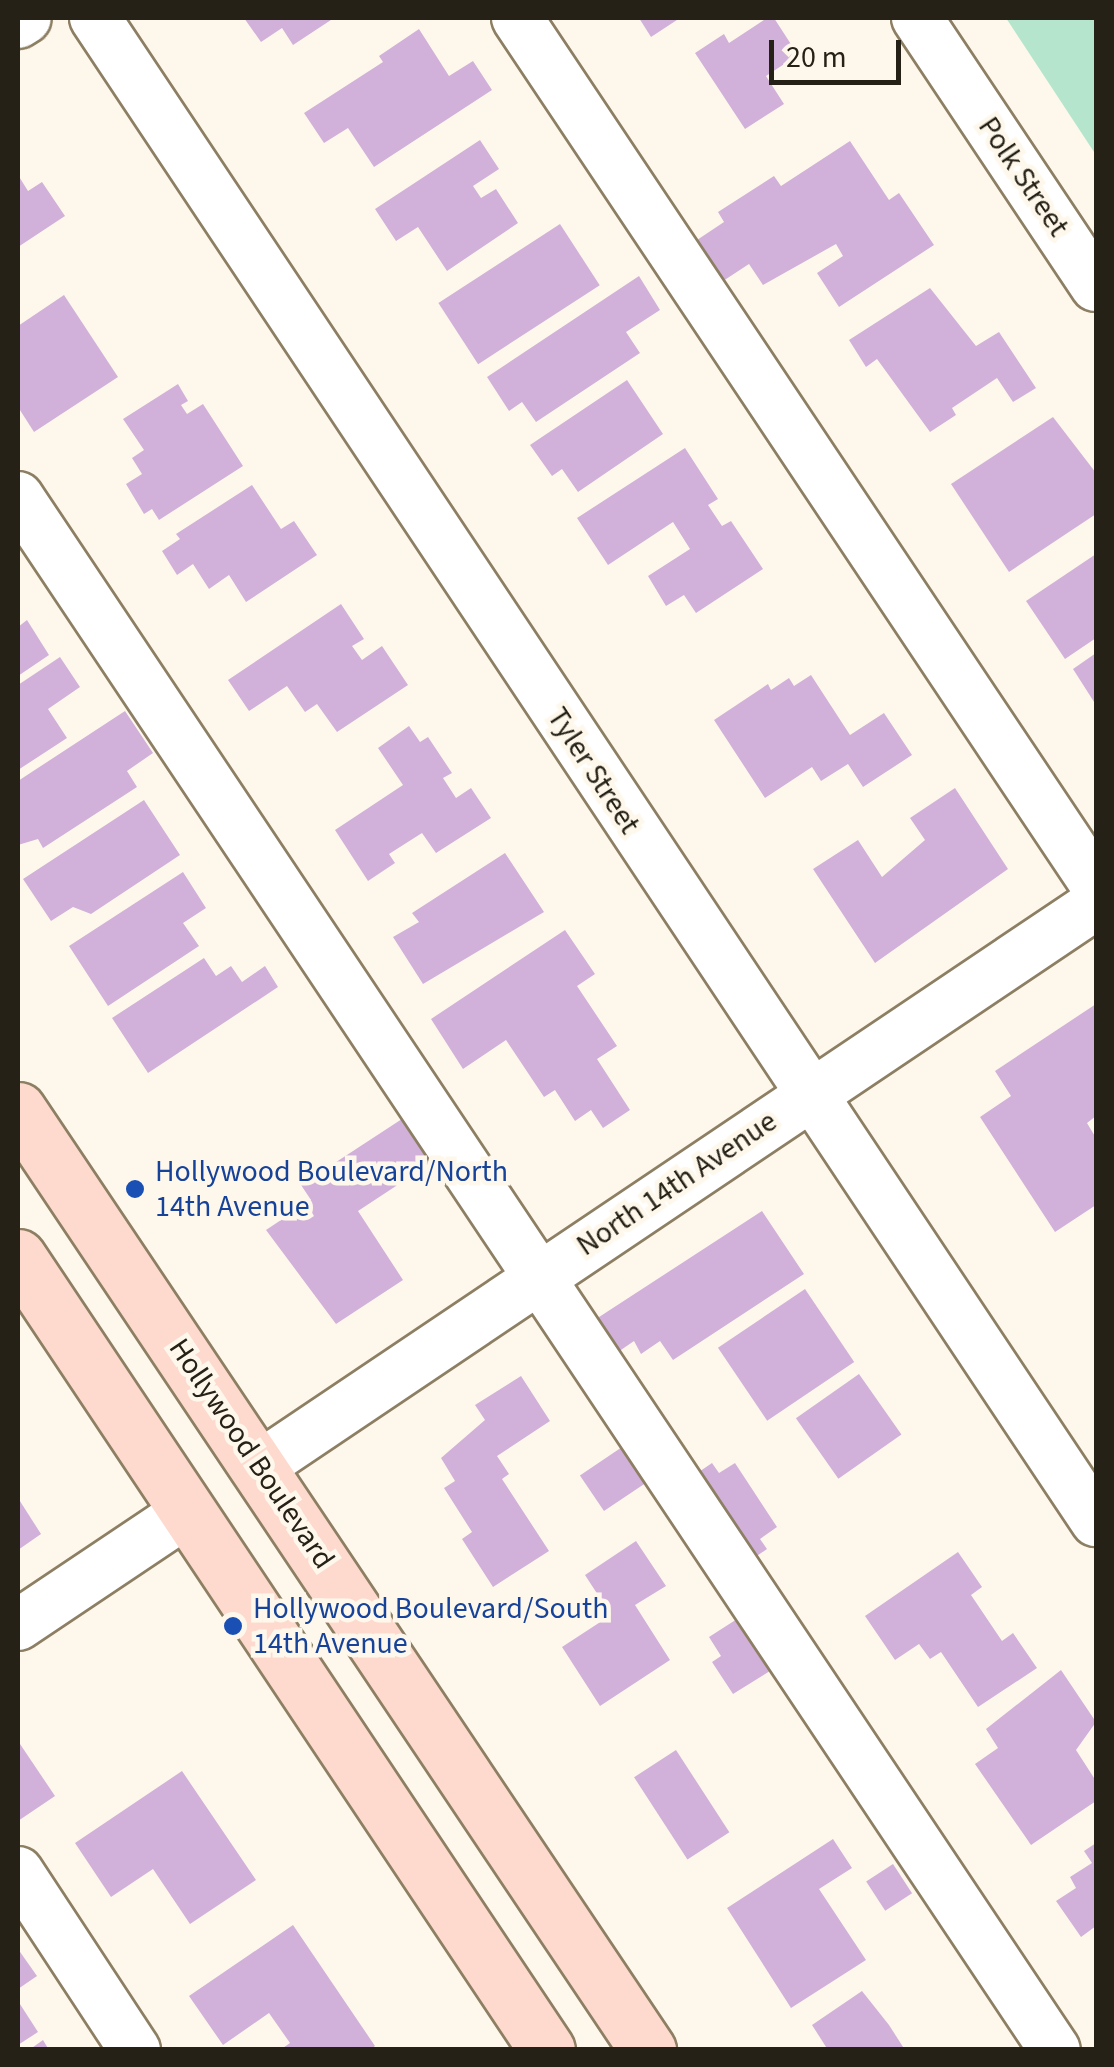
<!DOCTYPE html>
<html>
<head>
<meta charset="utf-8">
<style>
	body { margin:0 }
	#map { position:relative; width:1114px; height:2067px; overflow:hidden; background:#fef8ec; font-family:"Source Sans 3",sans-serif }
	div>[style] { position:absolute }
	[style*='--x'] { left:calc(var(--x)*1px); top:calc(var(--y)*1px); width:calc(var(--w)*1px); rotate:calc(var(--a)*1deg) }
	.green>* { inset:0; background:#b5e6cd }
	.building>* { inset:0; background:#d1b1d9; transform-origin:0 0 }
	.roads { filter:drop-shadow(2px 0 #8d7f63) drop-shadow(-2px 0 #8d7f63) drop-shadow(0 2px #8d7f63) drop-shadow(0 -2px #8d7f63) }
	.minor>* { height:50px; margin:-25px; padding:0 25px; transform-origin:25px; border-radius:25px; background:#fff }
	.major>* { height:55px; margin:-27.5px; padding:0 27.5px; transform-origin:27.5px; border-radius:27.5px; background:#fedace }
	.dots>* { width:28px; height:28px; translate:-50% -50%; box-sizing:border-box; border:5px solid #fef8ec; border-radius:50% }
	span { translate:-50% -50%; white-space:nowrap; text-align:center; line-height:1.15; -webkit-text-stroke:9px #fef8ec; paint-order:stroke }
	.street-label { font-size:30px; color:#262116 }
	.transit-label { font-size:30px; color:#164399 }
	.left { translate:0 -50%; text-align:left }
	.frame { position:absolute; inset:0; border:20px solid #262116; pointer-events:none }
	.scale { position:absolute; left:769px; top:40px; width:132px; height:45px; box-sizing:border-box; border:5px solid #262116; border-top:0; padding-left:12px; font-size:30px; line-height:35px; white-space:nowrap; color:#262116; -webkit-text-stroke:8px #fef8ec; paint-order:stroke }
</style>
</head>
<body>
<div id="map">
	<div class="green">
		<div style="clip-path:polygon(1006px 18px,1096px 18px,1096px 155px)"></div>
	</div>
	<div class="building">
		<div style="clip-path:polygon(244px 18px,334px 18px,293px 45px,282px 28px,261px 42px)"></div>
		<div style="clip-path:polygon(639px 18px,680px 18px,651px 37px)"></div>
		<div style="clip-path:polygon(767px 18px,774px 18px,798px 55px,766px 76px,784px 104px,745px 129px,695px 53px,724px 34px,729px 43px)"></div>
		<div style="clip-path:polygon(419px 29px,449px 76px,473px 61px,492px 90px,374px 167px,348px 128px,324px 143px,304px 113px,383px 62px,379px 56px)"></div>
		<div style="clip-path:polygon(480px 140px,499px 169px,473px 186px,481px 198px,496px 189px,518px 223px,447px 271px,418px 227px,396px 241px,375px 209px)"></div>
		<div style="clip-path:polygon(850px 141px,889px 200px,899px 193px,934px 245px,839px 307px,817px 273px,843px 256px,836px 244px,763px 285px,749px 264px,720px 283px,694px 242px,724px 222px,718px 212px,774px 176px,781px 186px)"></div>
		<div style="clip-path:polygon(18px 175px,28px 191px,42px 182px,65px 216px,18px 247px)"></div>
		<div style="left:560px;top:224px;width:73px;height:145px;rotate:57deg"></div>
		<div style="clip-path:polygon(639px 276px,660px 310px,626px 332px,640px 353px,536px 422px,522px 402px,509px 411px,487px 377px)"></div>
		<div style="clip-path:polygon(930px 288px,976px 346px,999px 332px,1036px 388px,1013px 402px,997px 378px,952px 408px,956px 415px,930px 432px,877px 359px,866px 367px,849px 340px)"></div>
		<div style="clip-path:polygon(64px 295px,118px 377px,34px 432px,18px 407px,18px 326px)"></div>
		<div style="clip-path:polygon(627px 380px,663px 434px,578px 492px,562px 469px,552px 476px,530px 445px)"></div>
		<div style="clip-path:polygon(178px 384px,188px 401px,181px 405px,187px 414px,203px 404px,243px 466px,159px 520px,152px 509px,144px 514px,126px 484px,142px 474px,132px 458px,144px 450px,123px 419px)"></div>
		<div style="clip-path:polygon(1053px 417px,1096px 473px,1096px 514px,1009px 572px,951px 484px)"></div>
		<div style="clip-path:polygon(685px 448px,718px 499px,708px 505px,722px 526px,731px 521px,763px 569px,696px 613px,684px 595px,666px 606px,648px 576px,690px 549px,673px 522px,608px 565px,577px 518px)"></div>
		<div style="clip-path:polygon(252px 485px,281px 529px,294px 521px,317px 555px,246px 602px,229px 575px,209px 589px,193px 564px,177px 575px,162px 551px,180px 539px,176px 534px)"></div>
		<div style="clip-path:polygon(1096px 554px,1096px 638px,1065px 659px,1026px 601px)"></div>
		<div style="clip-path:polygon(341px 604px,364px 639px,352px 646px,362px 660px,382px 646px,408px 685px,337px 732px,317px 704px,305px 712px,287px 686px,249px 711px,228px 680px)"></div>
		<div style="clip-path:polygon(27px 620px,49px 655px,18px 676px,18px 627px)"></div>
		<div style="clip-path:polygon(1096px 653px,1096px 705px,1073px 669px)"></div>
		<div style="clip-path:polygon(60px 657px,80px 687px,48px 709px,67px 738px,18px 770px,18px 685px)"></div>
		<div style="clip-path:polygon(811px 675px,850px 735px,884px 713px,912px 755px,863px 787px,848px 764px,821px 781px,812px 767px,765px 798px,714px 720px,768px 684px,771px 690px,789px 678px,794px 686px)"></div>
		<div style="clip-path:polygon(125px 711px,153px 753px,127px 771px,137px 787px,43px 848px,38px 839px,18px 845px,18px 781px)"></div>
		<div style="clip-path:polygon(409px 726px,420px 742px,428px 737px,452px 773px,443px 778px,456px 798px,471px 788px,491px 818px,436px 853px,422px 833px,389px 854px,395px 863px,368px 881px,335px 830px,403px 785px,378px 748px)"></div>
		<div style="clip-path:polygon(955px 788px,1008px 869px,875px 963px,813px 869px,858px 840px,882px 877px,925px 840px,910px 818px)"></div>
		<div style="clip-path:polygon(144px 800px,180px 855px,91px 914px,73px 907px,51px 921px,23px 879px)"></div>
		<div style="clip-path:polygon(505px 853px,544px 912px,423px 984px,393px 937px,419px 922px,412px 913px)"></div>
		<div style="clip-path:polygon(183px 872px,206px 908px,183px 923px,199px 946px,108px 1006px,69px 946px)"></div>
		<div style="clip-path:polygon(565px 930px,595px 974px,577px 986px,617px 1046px,597px 1059px,630px 1110px,603px 1128px,591px 1110px,575px 1121px,555px 1090px,544px 1097px,506px 1040px,463px 1069px,431px 1019px)"></div>
		<div style="clip-path:polygon(204px 958px,216px 976px,231px 966px,242px 982px,265px 966px,278px 987px,148px 1073px,112px 1018px)"></div>
		<div style="clip-path:polygon(1096px 1004px,1096px 1116px,1087px 1123px,1096px 1138px,1096px 1205px,1055px 1232px,980px 1117px,1011px 1096px,995px 1071px)"></div>
		<div style="clip-path:polygon(405px 1117px,434px 1161px,358px 1211px,403px 1280px,336px 1324px,266px 1230px,311px 1200px,301px 1185px)"></div>
		<div style="clip-path:polygon(762px 1211px,804px 1274px,673px 1360px,660px 1341px,641px 1354px,634px 1341px,618px 1352px,596px 1319px)"></div>
		<div style="left:805px;top:1289px;width:88px;height:105px;rotate:56deg"></div>
		<div style="left:859px;top:1374px;width:74px;height:77px;rotate:55deg"></div>
		<div style="clip-path:polygon(521px 1376px,550px 1421px,497px 1456px,509px 1474px,502px 1479px,549px 1551px,493px 1587px,462px 1539px,472px 1532px,444px 1488px,455px 1481px,441px 1458px,485px 1420px,475px 1405px)"></div>
		<div style="left:628px;top:1443px;width:43px;height:58px;rotate:56deg"></div>
		<div style="clip-path:polygon(712px 1463px,719px 1473px,735px 1463px,777px 1527px,760px 1539px,767px 1549px,748px 1562px,693px 1476px)"></div>
		<div style="clip-path:polygon(18px 1498px,41px 1534px,18px 1550px)"></div>
		<div style="clip-path:polygon(636px 1541px,666px 1586px,635px 1605px,670px 1660px,600px 1706px,562px 1647px,611px 1615px,585px 1575px)"></div>
		<div style="clip-path:polygon(958px 1552px,982px 1587px,971px 1595px,1002px 1641px,1013px 1633px,1037px 1668px,978px 1707px,941px 1652px,930px 1659px,919px 1644px,895px 1660px,865px 1616px)"></div>
		<div style="clip-path:polygon(748px 1612px,781px 1664px,733px 1694px,712px 1662px,721px 1656px,709px 1637px)"></div>
		<div style="clip-path:polygon(1061px 1670px,1096px 1722px,1076px 1750px,1096px 1781px,1096px 1801px,1031px 1845px,975px 1764px,998px 1748px,986px 1729px)"></div>
		<div style="clip-path:polygon(18px 1741px,55px 1796px,18px 1821px)"></div>
		<div style="left:676px;top:1750px;width:98px;height:50px;rotate:57deg"></div>
		<div style="clip-path:polygon(182px 1771px,256px 1880px,190px 1924px,153px 1869px,111px 1897px,75px 1843px)"></div>
		<div style="clip-path:polygon(833px 1839px,852px 1868px,819px 1889px,866px 1960px,791px 2008px,727px 1908px)"></div>
		<div style="clip-path:polygon(1096px 1843px,1096px 1926px,1081px 1937px,1056px 1901px,1076px 1888px,1070px 1877px,1092px 1863px,1084px 1851px)"></div>
		<div style="left:893px;top:1864px;width:35px;height:32px;rotate:57deg"></div>
		<div style="clip-path:polygon(293px 1925px,375px 2046px,370px 2050px,280px 2050px,290px 2043px,269px 2013px,223px 2045px,189px 1996px)"></div>
		<div style="clip-path:polygon(18px 1949px,37px 1976px,18px 1989px)"></div>
		<div style="clip-path:polygon(862px 1991px,889px 2025px,905px 2050px,828px 2050px,812px 2025px)"></div>
		<div style="clip-path:polygon(18px 2001px,38px 2032px,18px 2045px)"></div>
		<div style="clip-path:polygon(43px 2040px,49px 2050px,29px 2050px)"></div>
	</div>
	<div class="roads">
		<div class="minor">
			<div style="--x:95;--y:18;--w:1806;--a:56.34"></div>
			<div style="--x:517;--y:18;--w:1043;--a:56.26"></div>
			<div style="--x:917;--y:18;--w:322;--a:56.3"></div>
			<div style="--x:18;--y:23;--w:9;--a:-32"></div>
			<div style="--x:18;--y:497;--w:1867;--a:56.27"></div>
			<div style="--x:260;--y:1466;--w:1007;--a:-33.91"></div>
			<div style="--x:18;--y:1625;--w:203;--a:-33.8"></div>
			<div style="--x:18;--y:1872;--w:213;--a:56.7"></div>
		</div>
		<div class="major">
			<div style="--x:18;--y:1110;--w:1132;--a:56.17"></div>
			<div style="--x:18;--y:1257;--w:953;--a:56.29"></div>
		</div>
	</div>
	<div class="dots">
		<div style="left:135px;top:1189px;background:#1a4fb4"></div>
		<div style="left:233px;top:1626px;background:#1a4fb4"></div>
	</div>
	<div class="street-label">
		<span style="left:1023px;top:177px;rotate:56deg">Polk Street</span>
		<span style="left:593px;top:771px;rotate:57deg">Tyler Street</span>
		<span style="left:677px;top:1184px;rotate:-34deg">North 14th Avenue</span>
		<span style="left:251px;top:1454px;rotate:56deg">Hollywood Boulevard</span>
	</div>
	<div class="transit-label">
		<span class="left" style="left:155px;top:1189px">Hollywood Boulevard/North<br>14th Avenue</span>
		<span class="left" style="left:253px;top:1626px">Hollywood Boulevard/South<br>14th Avenue</span>
	</div>
	<div class="frame"></div>
	<div class="scale">20 m</div>
</div>
</body>
</html>
